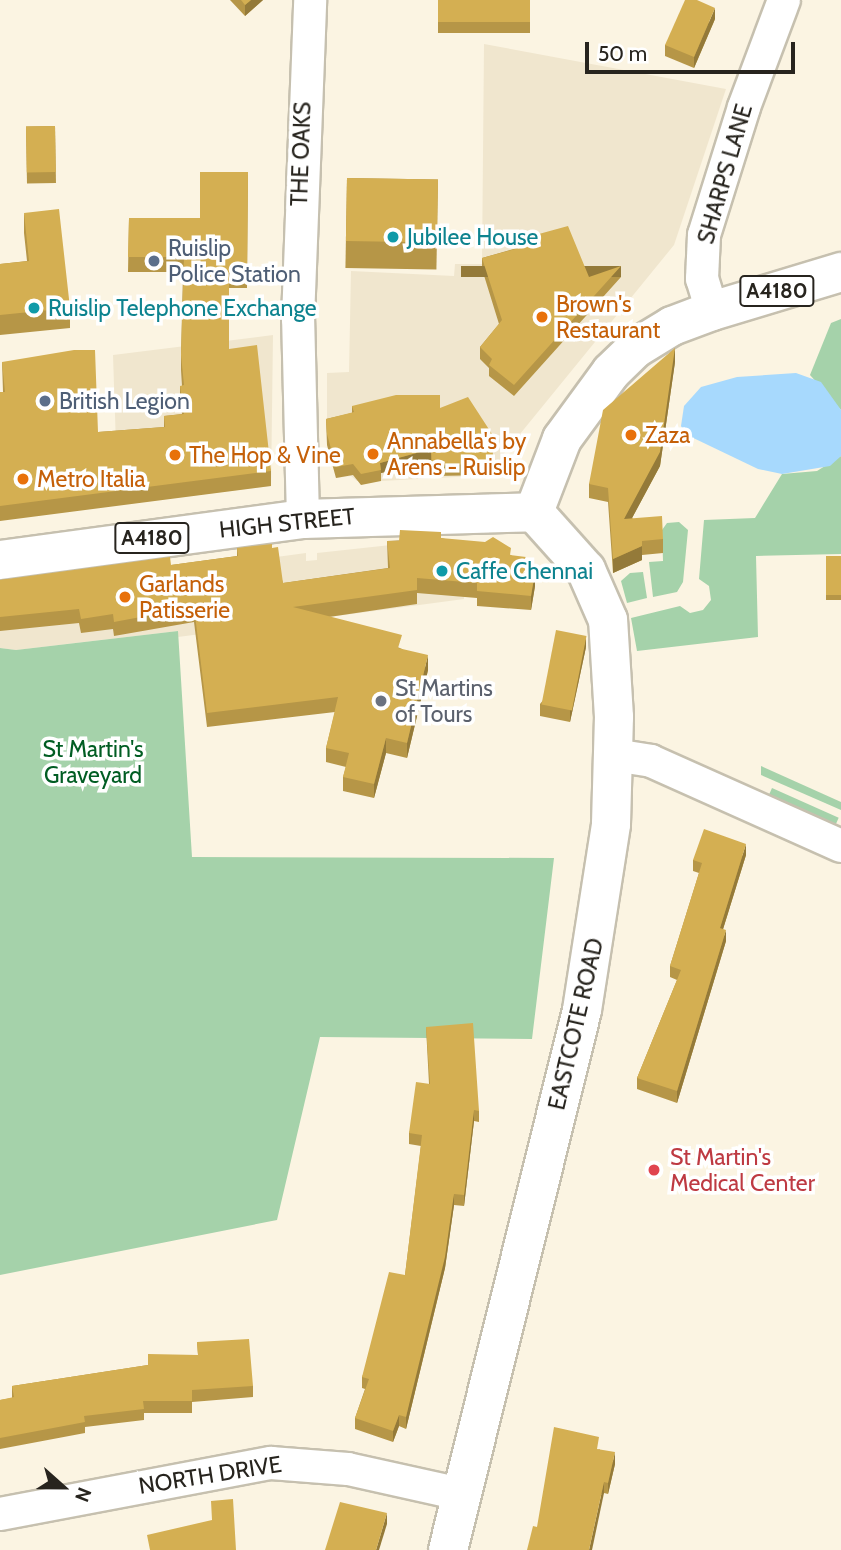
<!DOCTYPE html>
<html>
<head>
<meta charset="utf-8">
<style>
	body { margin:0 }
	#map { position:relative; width:841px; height:1550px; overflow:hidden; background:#fbf4e2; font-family:Cabin,sans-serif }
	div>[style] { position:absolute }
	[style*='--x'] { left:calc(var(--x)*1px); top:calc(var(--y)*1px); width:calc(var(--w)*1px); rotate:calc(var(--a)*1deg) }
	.built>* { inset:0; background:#f0e6ce }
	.green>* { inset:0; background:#a5d2aa; transform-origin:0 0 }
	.water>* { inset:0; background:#a7d9fd }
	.roads { filter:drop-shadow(2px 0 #c6c0af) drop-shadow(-2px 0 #c6c0af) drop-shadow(0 2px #c6c0af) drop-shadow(0 -2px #c6c0af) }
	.street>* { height:32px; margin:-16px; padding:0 16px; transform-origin:16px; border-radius:16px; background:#fff }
	.secondary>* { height:38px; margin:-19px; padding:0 19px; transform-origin:19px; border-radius:19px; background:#fff }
	.primary>* { height:38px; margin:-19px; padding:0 19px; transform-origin:19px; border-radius:19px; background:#fff }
	.wall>* { inset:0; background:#b69647; transform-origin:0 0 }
	.shaded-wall>* { inset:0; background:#947a39; transform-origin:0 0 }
	.building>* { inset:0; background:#d4af52; transform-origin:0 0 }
	.dots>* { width:19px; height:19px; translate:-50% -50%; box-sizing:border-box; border:4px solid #fff; border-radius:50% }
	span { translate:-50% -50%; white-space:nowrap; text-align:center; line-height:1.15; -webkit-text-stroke:7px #fff; paint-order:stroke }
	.shield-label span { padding:2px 5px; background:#fff; border:2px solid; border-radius:5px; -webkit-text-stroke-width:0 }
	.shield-label { font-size:21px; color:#27241e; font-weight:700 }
	.street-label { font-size:23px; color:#27241e }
	.culture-label { font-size:23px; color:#0d838f }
	.left { translate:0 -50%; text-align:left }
	.service-label { font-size:23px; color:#4e5e75 }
	.food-label { font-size:23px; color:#c56008 }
	.worship-label { font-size:23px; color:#5b616d }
	.park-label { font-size:23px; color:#015d23 }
	.health-label { font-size:23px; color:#be3a42 }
	.north { position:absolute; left:28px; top:1452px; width:70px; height:70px; -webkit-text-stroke:5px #fff; paint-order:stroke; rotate:111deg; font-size:19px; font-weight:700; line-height:28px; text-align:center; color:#27241e }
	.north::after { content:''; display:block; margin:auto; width:24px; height:32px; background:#27241e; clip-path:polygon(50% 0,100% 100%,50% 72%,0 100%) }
	.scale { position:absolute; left:585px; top:42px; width:210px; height:32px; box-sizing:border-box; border:4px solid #27241e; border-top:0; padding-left:9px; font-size:21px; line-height:24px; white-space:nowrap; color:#27241e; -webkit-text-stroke:5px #fff; paint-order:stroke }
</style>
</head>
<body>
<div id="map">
	<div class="built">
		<div style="clip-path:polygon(484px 44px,726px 89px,674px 245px,502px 456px,493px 475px,381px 481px,357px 481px,351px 476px,336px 478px,327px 445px,327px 373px,349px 372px,351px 271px,454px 276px,455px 264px,482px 264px)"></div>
		<div style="clip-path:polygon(273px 335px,271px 486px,118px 505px,113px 355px)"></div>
		<div style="clip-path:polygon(400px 544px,467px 555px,464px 599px,178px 637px,178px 631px,16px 650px,0 648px,0 594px,306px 553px,306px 561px,317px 560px,317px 553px)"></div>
	</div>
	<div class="green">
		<div style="clip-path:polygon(841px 319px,841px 410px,810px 375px,831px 323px)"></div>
		<div style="clip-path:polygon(841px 456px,841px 554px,756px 556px,758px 637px,637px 651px,631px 618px,680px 606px,690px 613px,703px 610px,711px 600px,709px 586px,699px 579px,704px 520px,755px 518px,782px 474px,817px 471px)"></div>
		<div style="clip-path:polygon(679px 522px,688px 530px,683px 582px,677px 592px,653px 597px,649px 562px,663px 561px,662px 530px,667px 523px)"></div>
		<div style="clip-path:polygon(643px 572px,647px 598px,627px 603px,621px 581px,630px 573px)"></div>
		<div style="clip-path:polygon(178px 631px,192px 857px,554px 858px,532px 1039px,320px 1037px,277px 1220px,0 1275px,0 648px,16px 650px)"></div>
		<div style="clip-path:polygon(761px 766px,841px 802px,841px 810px,761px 775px)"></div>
		<div style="left:772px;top:788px;width:73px;height:9px;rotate:24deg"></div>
	</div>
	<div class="water">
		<div style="clip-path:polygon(796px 373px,821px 382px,841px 410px,841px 456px,830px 466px,782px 474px,758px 469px,685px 434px,681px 426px,684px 406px,701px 387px,737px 377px)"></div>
	</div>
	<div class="roads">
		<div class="street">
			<div style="--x:712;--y:311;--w:34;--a:-107"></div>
			<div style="--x:702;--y:279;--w:44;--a:-87.4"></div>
			<div style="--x:704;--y:235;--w:134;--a:-72.6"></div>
			<div style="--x:744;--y:107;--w:114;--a:-69.5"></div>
			<div style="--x:303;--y:519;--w:200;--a:-91.4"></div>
			<div style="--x:298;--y:319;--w:319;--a:-87.8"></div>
			<div style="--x:614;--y:755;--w:37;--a:9"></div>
			<div style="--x:651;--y:761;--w:208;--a:24.1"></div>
			<div style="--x:0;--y:1514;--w:276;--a:-10.7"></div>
			<div style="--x:271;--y:1463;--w:77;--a:4.5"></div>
			<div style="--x:348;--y:1469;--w:116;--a:12.5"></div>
		</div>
		<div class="secondary">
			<div style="--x:448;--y:1550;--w:556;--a:-76.06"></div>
			<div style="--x:582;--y:1010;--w:188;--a:-81.1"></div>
			<div style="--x:611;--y:824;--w:107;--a:-88.4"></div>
			<div style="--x:614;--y:717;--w:97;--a:-93.5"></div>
			<div style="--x:608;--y:620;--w:55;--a:-113.7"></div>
			<div style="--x:586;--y:570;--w:78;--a:-131.9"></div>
		</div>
		<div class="primary">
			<div style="--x:0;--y:560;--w:306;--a:-7.7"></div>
			<div style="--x:303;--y:519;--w:231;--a:-1.7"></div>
			<div style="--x:534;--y:512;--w:78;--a:-69"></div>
			<div style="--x:562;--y:439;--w:83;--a:-53.8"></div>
			<div style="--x:611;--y:372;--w:35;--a:-44"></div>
			<div style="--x:636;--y:348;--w:42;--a:-31.4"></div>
			<div style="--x:672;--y:326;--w:43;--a:-20.6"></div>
			<div style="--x:712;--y:311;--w:135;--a:-16.8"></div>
		</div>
	</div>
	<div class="wall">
		<div style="clip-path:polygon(230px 0,263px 0,245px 16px)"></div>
		<div style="left:438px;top:0;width:92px;height:33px"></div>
		<div style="clip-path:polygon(715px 19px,694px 68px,665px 56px,665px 45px)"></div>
		<div style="left:55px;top:126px;width:57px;height:29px;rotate:89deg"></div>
		<div style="clip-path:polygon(248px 172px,247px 288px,229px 288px,229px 349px,271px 471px,271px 486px,0 521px,0 392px,3px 392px,2px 362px,98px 432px,164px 427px,164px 416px,182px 414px,180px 401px,180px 386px,182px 386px,181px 370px,181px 355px,183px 272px,128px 272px,129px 218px,200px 218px)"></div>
		<div style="left:347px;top:178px;width:91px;height:90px;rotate:1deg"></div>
		<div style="clip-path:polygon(24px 213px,70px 308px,70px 328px,0 335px,0 264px,27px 261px,24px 233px)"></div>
		<div style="clip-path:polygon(517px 240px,589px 277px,621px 277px,514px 396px,489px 376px,489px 368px,480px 359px,480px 347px,499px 324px,482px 269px,482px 258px,517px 248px)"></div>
		<div style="clip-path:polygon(675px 362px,660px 466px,632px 518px,663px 539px,663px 553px,642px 555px,642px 560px,613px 573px,608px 502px,589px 498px,589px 484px)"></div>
		<div style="clip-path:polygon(352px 406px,440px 408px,492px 434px,493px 475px,432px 476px,431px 460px,381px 473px,381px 481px,361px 485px,353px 475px,336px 478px,327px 445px,326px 419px,352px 413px)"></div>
		<div style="clip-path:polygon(441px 538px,511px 555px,526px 570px,535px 586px,531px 610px,477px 606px,477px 598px,417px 593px,417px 604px,329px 617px,402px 649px,428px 670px,407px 758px,386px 753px,374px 798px,343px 791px,343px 777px,346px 767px,326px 762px,326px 748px,335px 712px,207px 727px,194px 622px,114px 636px,113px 629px,81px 633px,79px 623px,0 631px,0 580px,171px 565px,237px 556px,237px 548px,272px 548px,283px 583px,388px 568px,387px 541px)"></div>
		<div style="left:826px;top:556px;width:15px;height:44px"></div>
		<div style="clip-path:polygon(586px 647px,570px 722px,540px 716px,540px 704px)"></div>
		<div style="clip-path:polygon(746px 855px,723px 929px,726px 941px,677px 1103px,637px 1089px,637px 1078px,677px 980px,670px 977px,670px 966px,699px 873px,693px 871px,693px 860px)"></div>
		<div style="clip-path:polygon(426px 1027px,479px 1111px,479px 1122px,474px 1121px,464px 1206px,454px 1205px,445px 1268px,406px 1429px,399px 1426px,393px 1442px,355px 1429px,355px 1418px,365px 1389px,362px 1388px,362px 1377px,405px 1275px,421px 1146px,409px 1144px,409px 1133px,429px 1084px)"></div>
		<div style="clip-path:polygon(197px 1342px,253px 1386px,253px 1397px,192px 1402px,192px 1413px,144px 1413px,144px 1420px,85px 1427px,85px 1433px,0 1449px,0 1400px,12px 1398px,12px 1386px,148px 1365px,198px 1355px)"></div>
		<div style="clip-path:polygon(599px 1449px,615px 1464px,608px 1494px,604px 1493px,537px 1527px)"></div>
	</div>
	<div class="shaded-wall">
		<div style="clip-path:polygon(251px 0,263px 0,245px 16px,245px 5px)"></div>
		<div style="clip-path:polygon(715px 8px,715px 19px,694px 68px,694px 57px)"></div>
		<div style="left:621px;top:266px;width:11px;height:160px;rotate:90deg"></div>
		<div style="clip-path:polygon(675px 348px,675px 362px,660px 466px,624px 533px,624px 519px)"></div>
		<div style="clip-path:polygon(431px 449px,431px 460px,381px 473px,380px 463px)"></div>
		<div style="clip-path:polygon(642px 546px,642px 560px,613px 573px,613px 559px)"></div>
		<div style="clip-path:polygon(535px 572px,535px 586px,531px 610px,531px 596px)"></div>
		<div style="clip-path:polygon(586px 636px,586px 647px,570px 722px,570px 711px)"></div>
		<div style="clip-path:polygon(428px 655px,428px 670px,407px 758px,407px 743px)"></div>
		<div style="clip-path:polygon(386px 738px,386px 753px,374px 798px,374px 784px)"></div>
		<div style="clip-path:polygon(746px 844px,746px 855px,720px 939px,720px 928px)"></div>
		<div style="clip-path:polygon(726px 930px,726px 941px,677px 1103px,677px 1091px)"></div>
		<div style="clip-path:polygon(474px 1110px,474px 1121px,464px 1206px,464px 1195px)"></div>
		<div style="clip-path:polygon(454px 1194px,454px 1205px,445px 1268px,406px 1429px,406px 1417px)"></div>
		<div style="clip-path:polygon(399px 1415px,399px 1426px,393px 1442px,393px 1431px)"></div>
		<div style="clip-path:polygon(615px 1452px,615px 1464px,608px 1494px,608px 1483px)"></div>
		<div style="clip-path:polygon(604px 1482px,604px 1493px,592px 1550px,589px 1550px)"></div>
		<div style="clip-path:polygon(387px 1513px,387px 1524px,379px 1550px,376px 1550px)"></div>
	</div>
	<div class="building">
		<div style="clip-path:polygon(241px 0,251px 0,245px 5px)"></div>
		<div style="left:438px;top:0;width:92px;height:22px"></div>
		<div style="clip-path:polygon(685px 0,697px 0,715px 8px,694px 57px,665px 45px)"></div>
		<div style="left:55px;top:126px;width:46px;height:29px;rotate:89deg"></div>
		<div style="clip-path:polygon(200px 172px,248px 172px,247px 273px,229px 273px,229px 349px,257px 345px,271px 471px,0 506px,0 392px,5px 392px,2px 362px,74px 350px,95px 350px,98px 432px,165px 427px,164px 416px,184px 414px,180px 386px,184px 385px,181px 355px,184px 257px,128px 257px,129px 218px,200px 218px)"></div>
		<div style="left:347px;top:178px;width:91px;height:63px;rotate:1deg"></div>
		<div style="clip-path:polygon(59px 209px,70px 308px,0 315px,0 264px,29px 261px,24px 213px)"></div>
		<div style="clip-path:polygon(568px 226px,589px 277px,621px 266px,514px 385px,489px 365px,492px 359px,480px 347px,502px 320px,482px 258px,519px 248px,517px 240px)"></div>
		<div style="clip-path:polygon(675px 348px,660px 452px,624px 519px,662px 516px,663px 539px,642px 541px,642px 546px,613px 559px,608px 488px,589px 484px,603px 410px)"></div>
		<div style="clip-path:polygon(396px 395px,440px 395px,440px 408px,468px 397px,492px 434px,493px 464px,432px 465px,431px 449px,380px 463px,381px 470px,361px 474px,353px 464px,336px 467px,327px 434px,326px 419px,354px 412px,352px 406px)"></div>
		<div style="clip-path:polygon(400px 530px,441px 532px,441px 538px,485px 542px,493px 537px,511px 548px,510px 555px,526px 557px,525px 570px,535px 572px,531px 596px,477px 591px,477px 583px,417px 578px,417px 590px,293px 607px,402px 635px,398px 648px,428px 655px,407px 743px,386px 738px,374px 784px,343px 777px,349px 753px,326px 748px,338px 697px,207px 713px,194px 607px,114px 622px,113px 614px,81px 619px,79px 609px,0 617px,0 580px,170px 557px,171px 565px,193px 562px,238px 556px,237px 548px,272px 544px,272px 548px,278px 547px,283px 583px,390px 568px,387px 541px,399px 541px)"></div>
		<div style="left:826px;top:556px;width:15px;height:39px"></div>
		<div style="left:556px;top:630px;width:31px;height:76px;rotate:11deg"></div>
		<div style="clip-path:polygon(704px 829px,746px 844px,720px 928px,726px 930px,677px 1091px,637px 1078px,681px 970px,670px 966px,702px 863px,693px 860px)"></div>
		<div style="clip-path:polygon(473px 1023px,479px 1111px,474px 1110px,464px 1195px,454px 1194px,445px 1257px,406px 1417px,399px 1415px,393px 1431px,355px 1418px,369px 1379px,362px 1377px,389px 1272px,405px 1275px,422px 1135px,409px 1133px,416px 1082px,430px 1084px,426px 1027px)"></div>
		<div style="clip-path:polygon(249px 1339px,253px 1386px,192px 1390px,192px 1401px,143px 1401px,144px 1409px,84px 1416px,85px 1422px,0 1438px,0 1400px,14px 1397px,12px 1386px,148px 1365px,148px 1354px,198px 1355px,197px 1342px)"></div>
		<div style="clip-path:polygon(554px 1427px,599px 1437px,597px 1449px,615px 1452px,608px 1483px,604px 1482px,589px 1550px,527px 1550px,533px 1526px,537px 1527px)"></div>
		<div style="clip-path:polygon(233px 1499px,236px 1550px,150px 1550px,147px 1535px,212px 1520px,211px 1501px)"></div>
		<div style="clip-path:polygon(340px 1502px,387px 1513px,376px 1550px,325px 1550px)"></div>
	</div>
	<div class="dots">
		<div style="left:393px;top:237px;background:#0f9aa8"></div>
		<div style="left:154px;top:261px;background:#5c6f8a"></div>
		<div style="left:34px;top:308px;background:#0f9aa8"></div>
		<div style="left:542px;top:317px;background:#e8710a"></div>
		<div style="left:45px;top:401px;background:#5c6f8a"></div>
		<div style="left:631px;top:435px;background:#e8710a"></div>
		<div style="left:373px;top:454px;background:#e8710a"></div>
		<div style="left:175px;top:455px;background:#e8710a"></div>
		<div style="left:23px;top:479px;background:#e8710a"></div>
		<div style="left:442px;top:571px;background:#0f9aa8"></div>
		<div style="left:125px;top:597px;background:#e8710a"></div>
		<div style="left:381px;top:701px;background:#6b7280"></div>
		<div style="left:654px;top:1170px;background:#e0444e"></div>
	</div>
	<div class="shield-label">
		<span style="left:777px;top:291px">A4180</span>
		<span style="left:152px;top:538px">A4180</span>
	</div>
	<div class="street-label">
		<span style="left:301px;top:154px;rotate:-88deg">THE OAKS</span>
		<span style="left:725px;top:174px;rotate:-74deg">SHARPS LANE</span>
		<span style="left:287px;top:523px;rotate:-6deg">HIGH STREET</span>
		<span style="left:576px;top:1024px;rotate:-77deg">EASTCOTE ROAD</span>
		<span style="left:210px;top:1475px;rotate:-9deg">NORTH DRIVE</span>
	</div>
	<div class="culture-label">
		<span class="left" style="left:407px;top:237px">Jubilee House</span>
		<span class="left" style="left:48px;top:308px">Ruislip Telephone Exchange</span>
		<span class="left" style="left:456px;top:571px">Caffe Chennai</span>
	</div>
	<div class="service-label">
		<span class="left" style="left:168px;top:261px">Ruislip<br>Police Station</span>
		<span class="left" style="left:59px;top:401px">British Legion</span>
	</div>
	<div class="food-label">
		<span class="left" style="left:556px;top:317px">Brown's<br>Restaurant</span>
		<span class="left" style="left:645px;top:435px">Zaza</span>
		<span class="left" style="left:387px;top:454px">Annabella's by<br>Arens - Ruislip</span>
		<span class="left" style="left:189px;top:455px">The Hop &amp; Vine</span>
		<span class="left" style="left:37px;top:479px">Metro Italia</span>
		<span class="left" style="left:139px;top:597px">Garlands<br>Patisserie</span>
	</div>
	<div class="worship-label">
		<span class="left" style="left:395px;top:701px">St Martins<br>of Tours</span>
	</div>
	<div class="park-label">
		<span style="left:93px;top:762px">St Martin's<br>Graveyard</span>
	</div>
	<div class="health-label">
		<span class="left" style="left:670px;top:1170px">St Martin's<br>Medical Center</span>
	</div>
	<div class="north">N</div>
	<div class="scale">50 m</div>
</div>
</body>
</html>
